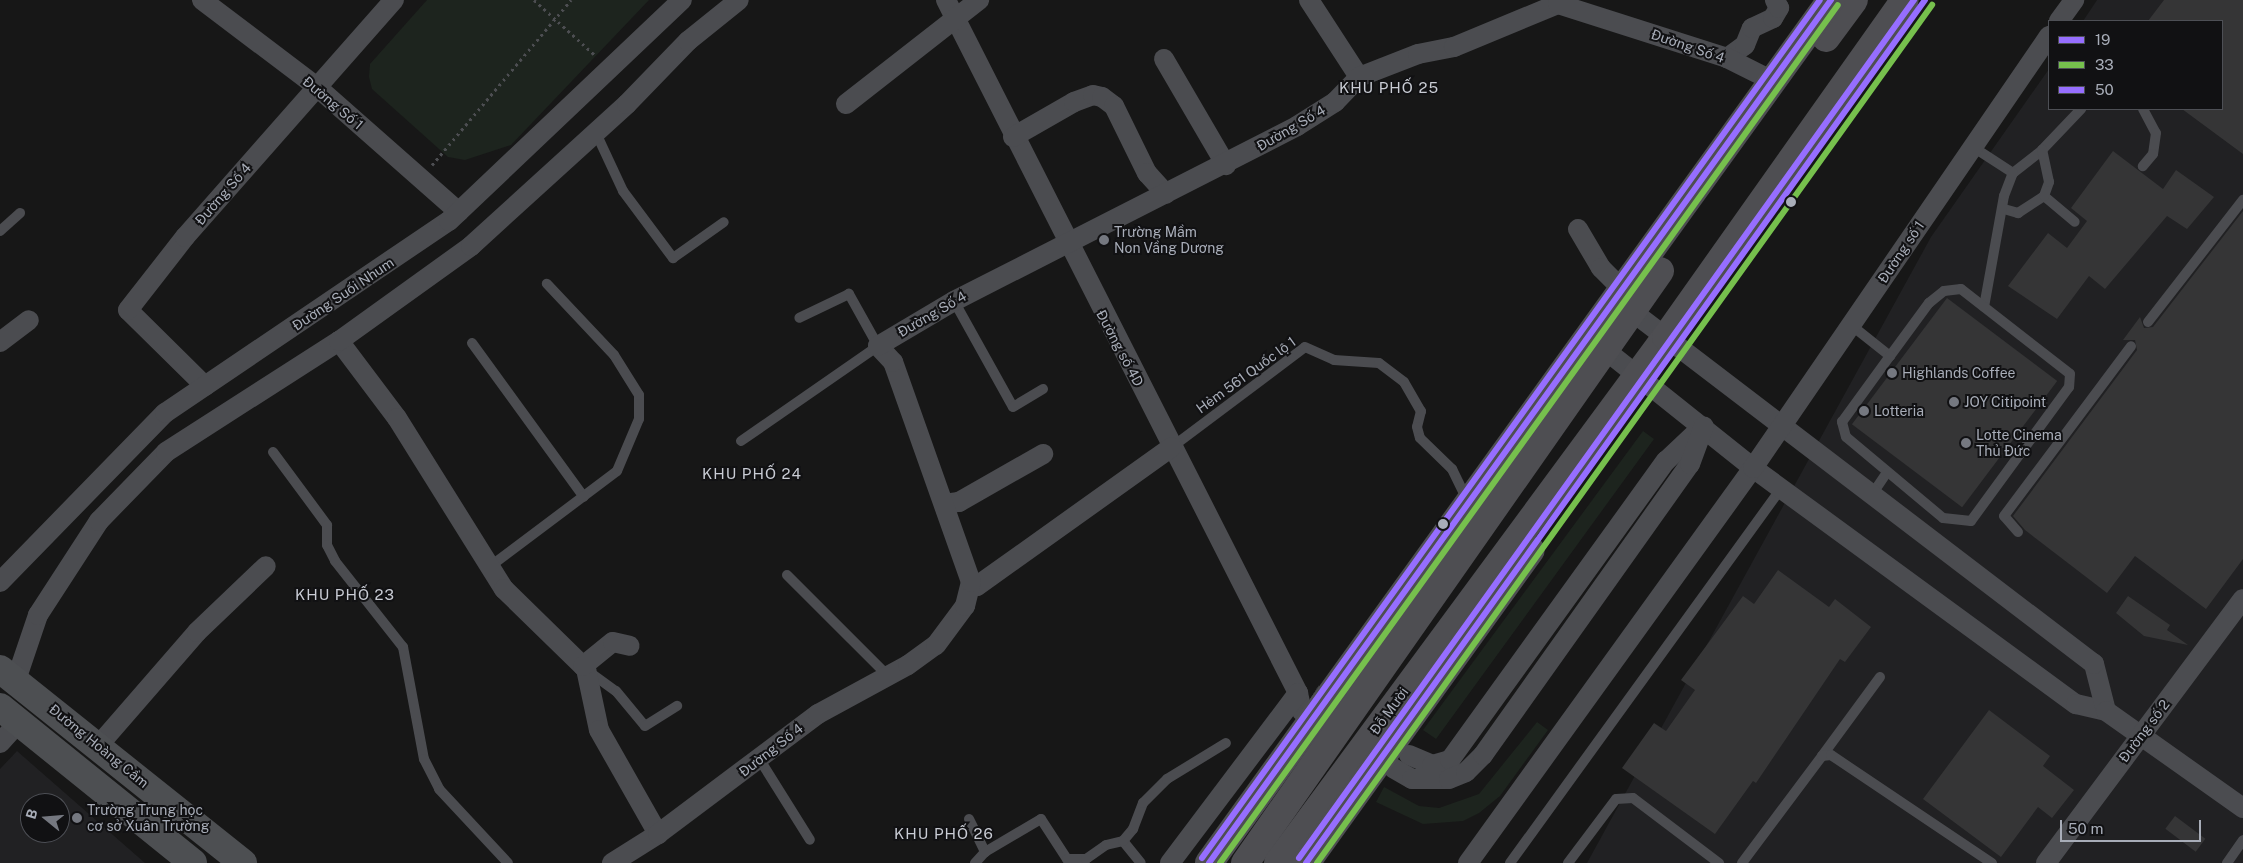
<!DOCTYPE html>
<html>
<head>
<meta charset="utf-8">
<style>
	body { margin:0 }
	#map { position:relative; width:2243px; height:863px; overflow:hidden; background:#171717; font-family:"Public Sans",sans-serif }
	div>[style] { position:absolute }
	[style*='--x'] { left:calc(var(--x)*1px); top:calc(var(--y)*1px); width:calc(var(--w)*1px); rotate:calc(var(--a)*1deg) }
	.built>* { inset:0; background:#212123 }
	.green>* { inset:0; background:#1d241e }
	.building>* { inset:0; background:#353536; transform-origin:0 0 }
	.minor-tunnel>* { height:20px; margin-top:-10px; transform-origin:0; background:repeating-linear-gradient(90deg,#343537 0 20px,transparent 0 30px) }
	.path>* { height:3px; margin-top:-1.5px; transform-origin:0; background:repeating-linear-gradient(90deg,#4d4e52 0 2.5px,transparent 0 6.5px) }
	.service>* { height:10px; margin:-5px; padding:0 5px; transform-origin:5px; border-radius:5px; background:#4b4c50 }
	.minor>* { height:20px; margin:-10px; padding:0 10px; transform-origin:10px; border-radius:10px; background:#4b4c50 }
	.primary>* { height:28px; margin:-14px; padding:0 14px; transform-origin:14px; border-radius:14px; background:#4d4f52 }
	.trunk>* { height:28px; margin:-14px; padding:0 14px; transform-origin:14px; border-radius:14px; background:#4e4e52 }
	.bus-1>* { height:6px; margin:-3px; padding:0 3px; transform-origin:3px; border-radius:3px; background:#966eff }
	.bus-2>* { height:6px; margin:-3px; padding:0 3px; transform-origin:3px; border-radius:3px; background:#76c04d }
	.bus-3>* { height:6px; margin:-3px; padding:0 3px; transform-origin:3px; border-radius:3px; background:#966eff }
	.dots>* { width:14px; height:14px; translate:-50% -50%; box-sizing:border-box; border:2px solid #111113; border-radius:50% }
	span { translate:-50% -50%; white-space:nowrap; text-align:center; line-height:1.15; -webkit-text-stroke:4px #111113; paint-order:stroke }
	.street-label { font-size:14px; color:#a8adb8 }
	.poi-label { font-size:14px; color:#a8adb8 }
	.left { translate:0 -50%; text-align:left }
	.neighbourhood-label { font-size:15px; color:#c9ccd4; letter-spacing:1px }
	.legend { position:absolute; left:2048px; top:20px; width:175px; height:90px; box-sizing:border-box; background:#111113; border:1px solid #4d4f55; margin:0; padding:6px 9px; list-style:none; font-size:15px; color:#a8adb8 }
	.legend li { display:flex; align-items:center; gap:10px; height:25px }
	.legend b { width:25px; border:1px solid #4d4f55 }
	.north { position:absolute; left:20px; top:793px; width:50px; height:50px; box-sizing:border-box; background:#111113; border:1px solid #4d4f55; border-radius:50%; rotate:287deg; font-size:14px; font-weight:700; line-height:20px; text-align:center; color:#a8adb8 }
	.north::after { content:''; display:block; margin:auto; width:18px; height:22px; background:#757880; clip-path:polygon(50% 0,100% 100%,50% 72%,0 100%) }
	.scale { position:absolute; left:2060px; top:820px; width:141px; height:22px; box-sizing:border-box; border:2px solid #a8adb8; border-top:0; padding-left:6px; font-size:15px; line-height:18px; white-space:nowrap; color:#a8adb8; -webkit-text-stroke:4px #111113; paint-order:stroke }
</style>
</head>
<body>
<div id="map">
	<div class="built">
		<div style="clip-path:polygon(2097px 0,2243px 0,2243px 863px,1587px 863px,1931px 237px,2049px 69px,2049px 109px,2222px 109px,2222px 21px,2083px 21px)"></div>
		<div style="clip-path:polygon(evenodd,17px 751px,145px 863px,0 863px,0 769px,17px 751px,30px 803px,60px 803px,60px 833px,30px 833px,30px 803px)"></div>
	</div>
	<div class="green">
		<div style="clip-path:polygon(427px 0,649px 0,511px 145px,465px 160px,448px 157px,372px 89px,369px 77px,370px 64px)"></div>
		<div style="clip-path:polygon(1643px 431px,1654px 439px,1436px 739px,1423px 730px)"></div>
		<div style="clip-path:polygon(1537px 722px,1548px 730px,1500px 796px,1479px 813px,1463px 821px,1423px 824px,1376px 802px,1384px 787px,1419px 806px,1439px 808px,1479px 794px)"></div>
	</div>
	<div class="building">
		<div style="clip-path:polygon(2164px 0,2243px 0,2243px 154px,2182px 109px,2222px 109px,2222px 21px,2148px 21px)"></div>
		<div style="clip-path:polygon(2113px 151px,2163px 189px,2176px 170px,2214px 197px,2187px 229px,2167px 216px,2105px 289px,2089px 276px,2057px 319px,2008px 286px,2048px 233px,2067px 248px,2087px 221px,2071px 208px)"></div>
		<div style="clip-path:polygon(2243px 211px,2243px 559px,2206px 609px,2135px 556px,2107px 593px,2025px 530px,2013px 516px,2137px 350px,2135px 340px,2123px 340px,2140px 317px,2144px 328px,2153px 327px)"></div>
		<div style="left:1947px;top:298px;width:138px;height:158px;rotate:37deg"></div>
		<div style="clip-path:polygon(1778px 570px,1829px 607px,1835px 599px,1871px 627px,1845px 662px,1840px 659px,1756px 783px,1753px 781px,1715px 834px,1622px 768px,1654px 723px,1666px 731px,1695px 690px,1681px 680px,1743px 596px,1754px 604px)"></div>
		<div style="clip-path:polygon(2128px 596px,2170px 625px,2167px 630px,2188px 645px,2144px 636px,2116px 613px)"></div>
		<div style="clip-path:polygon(1989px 710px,2050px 756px,2043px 766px,2074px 790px,2052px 818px,2038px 807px,2001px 857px,1923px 799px)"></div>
		<div style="left:2175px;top:816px;width:38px;height:16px;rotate:37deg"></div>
	</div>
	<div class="minor-tunnel">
		<div style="--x:1313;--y:694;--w:86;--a:32.2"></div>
	</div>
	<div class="path">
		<div style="--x:534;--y:0;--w:84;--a:42.1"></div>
		<div style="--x:432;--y:165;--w:216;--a:-49.9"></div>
	</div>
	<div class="service">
		<div style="--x:2143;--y:109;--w:27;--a:62"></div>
		<div style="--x:2156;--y:133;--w:21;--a:98"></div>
		<div style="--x:2153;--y:154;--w:16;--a:130"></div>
		<div style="--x:596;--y:133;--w:64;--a:65"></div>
		<div style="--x:623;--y:191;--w:84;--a:53.3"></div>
		<div style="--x:673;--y:258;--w:62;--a:-35.2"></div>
		<div style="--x:1973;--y:147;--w:48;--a:33"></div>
		<div style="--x:2013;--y:173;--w:37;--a:-38"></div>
		<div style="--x:2042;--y:150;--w:57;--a:-46.4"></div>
		<div style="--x:2044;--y:196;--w:40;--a:40"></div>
		<div style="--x:2004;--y:209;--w:15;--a:16"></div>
		<div style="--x:2018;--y:213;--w:31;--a:-33"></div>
		<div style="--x:2044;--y:196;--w:15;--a:-70"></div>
		<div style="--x:2049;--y:182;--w:33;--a:-102"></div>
		<div style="--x:0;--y:231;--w:27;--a:-42"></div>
		<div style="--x:954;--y:301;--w:121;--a:60.9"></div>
		<div style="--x:1013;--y:407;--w:35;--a:-31"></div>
		<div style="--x:1984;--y:307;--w:113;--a:-79.8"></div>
		<div style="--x:2004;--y:196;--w:25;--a:-69"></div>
		<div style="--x:2148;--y:322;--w:155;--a:-52.1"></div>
		<div style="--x:1851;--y:325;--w:50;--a:38.5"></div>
		<div style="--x:1890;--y:356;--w:66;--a:-53.7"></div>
		<div style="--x:1929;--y:303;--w:19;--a:-39"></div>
		<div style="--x:1944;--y:291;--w:17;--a:-7"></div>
		<div style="--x:1961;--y:289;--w:138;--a:37.9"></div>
		<div style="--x:2070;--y:374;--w:13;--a:94"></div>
		<div style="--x:2069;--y:387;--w:166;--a:126.2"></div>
		<div style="--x:1971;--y:521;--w:28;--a:-174"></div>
		<div style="--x:1943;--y:518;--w:126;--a:-140.1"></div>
		<div style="--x:1846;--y:437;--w:16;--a:-105"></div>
		<div style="--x:1842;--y:422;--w:82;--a:-54"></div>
		<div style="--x:472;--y:343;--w:190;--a:54"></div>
		<div style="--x:741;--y:441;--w:167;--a:-34.7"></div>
		<div style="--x:878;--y:346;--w:60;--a:-119.1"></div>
		<div style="--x:849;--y:294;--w:55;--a:154.4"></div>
		<div style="--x:1172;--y:447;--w:166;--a:-36.9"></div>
		<div style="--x:1305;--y:347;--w:32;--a:24"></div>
		<div style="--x:1334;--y:360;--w:45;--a:3.8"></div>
		<div style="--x:1379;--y:363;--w:31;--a:37"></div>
		<div style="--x:1404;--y:382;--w:34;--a:60"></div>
		<div style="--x:1421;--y:411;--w:16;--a:104"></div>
		<div style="--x:1417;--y:427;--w:11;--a:75"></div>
		<div style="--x:1420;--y:438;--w:45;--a:44.1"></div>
		<div style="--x:1452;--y:469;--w:34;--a:64"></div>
		<div style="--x:273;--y:452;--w:91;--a:53.5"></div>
		<div style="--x:327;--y:525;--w:20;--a:90"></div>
		<div style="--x:327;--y:545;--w:18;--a:63"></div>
		<div style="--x:335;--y:561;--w:110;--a:51.7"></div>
		<div style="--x:403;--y:647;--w:114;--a:79.4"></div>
		<div style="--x:424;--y:759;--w:34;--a:63"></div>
		<div style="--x:439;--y:789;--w:101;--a:47"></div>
		<div style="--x:1871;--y:496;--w:29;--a:-56"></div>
		<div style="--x:2018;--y:532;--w:21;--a:-131"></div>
		<div style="--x:2004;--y:516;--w:212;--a:-53.2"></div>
		<div style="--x:492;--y:565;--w:156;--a:-36.9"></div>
		<div style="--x:617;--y:471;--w:56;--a:-67.1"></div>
		<div style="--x:639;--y:419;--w:24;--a:-90"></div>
		<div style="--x:639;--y:395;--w:47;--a:-122"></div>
		<div style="--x:614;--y:355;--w:98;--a:-133.3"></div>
		<div style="--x:787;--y:575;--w:144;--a:45"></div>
		<div style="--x:588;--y:671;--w:34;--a:36"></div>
		<div style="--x:616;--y:691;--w:45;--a:50.4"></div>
		<div style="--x:645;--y:726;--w:38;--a:-32"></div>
		<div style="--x:1822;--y:756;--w:98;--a:-53.7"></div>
		<div style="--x:760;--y:760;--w:94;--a:58"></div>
		<div style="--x:969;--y:819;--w:37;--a:64"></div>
		<div style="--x:985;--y:852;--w:15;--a:132"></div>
		<div style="--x:1123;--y:841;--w:28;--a:51"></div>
		<div style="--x:985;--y:852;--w:65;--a:-30.5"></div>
		<div style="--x:1041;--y:819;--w:48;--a:57"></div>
		<div style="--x:1067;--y:859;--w:19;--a:0"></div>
		<div style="--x:1086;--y:859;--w:24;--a:-35"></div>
		<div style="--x:1106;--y:845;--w:17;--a:-13"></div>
		<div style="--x:1123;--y:841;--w:16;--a:-50"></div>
		<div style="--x:1133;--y:829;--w:28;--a:-69"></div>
		<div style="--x:1143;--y:803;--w:34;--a:-45"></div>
		<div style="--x:1167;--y:779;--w:69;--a:-31.4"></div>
		<div style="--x:1510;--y:863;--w:463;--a:-54.1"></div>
		<div style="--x:1568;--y:863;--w:80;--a:-53.1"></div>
		<div style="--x:1616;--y:799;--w:17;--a:-3"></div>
		<div style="--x:1633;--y:798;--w:108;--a:37.1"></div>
		<div style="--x:1742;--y:863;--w:134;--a:-53.2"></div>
		<div style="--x:1822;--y:756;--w:9;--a:-6"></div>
		<div style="--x:1831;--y:755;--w:194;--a:33.9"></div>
		<div style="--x:2227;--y:863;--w:28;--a:-55"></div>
	</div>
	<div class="minor">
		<div style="--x:202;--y:0;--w:144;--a:37.1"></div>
		<div style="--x:317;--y:87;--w:189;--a:41.4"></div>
		<div style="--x:946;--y:0;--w:777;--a:63.07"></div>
		<div style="--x:1298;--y:693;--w:19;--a:78"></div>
		<div style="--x:1309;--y:0;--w:92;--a:57"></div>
		<div style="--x:2059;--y:21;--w:26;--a:-54"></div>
		<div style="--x:1727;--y:58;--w:22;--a:-36"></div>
		<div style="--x:1745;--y:45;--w:18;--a:-68"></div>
		<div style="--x:1752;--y:28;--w:23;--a:-25"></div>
		<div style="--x:1773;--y:18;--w:12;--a:-59"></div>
		<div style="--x:1779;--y:8;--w:9;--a:-117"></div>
		<div style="--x:1164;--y:59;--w:123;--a:59.7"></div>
		<div style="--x:846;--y:104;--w:169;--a:-38"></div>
		<div style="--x:1013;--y:137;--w:70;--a:-29.8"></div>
		<div style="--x:1074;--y:102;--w:20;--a:-20"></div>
		<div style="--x:1093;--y:95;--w:9;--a:13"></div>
		<div style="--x:1102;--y:97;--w:15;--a:37"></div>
		<div style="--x:1114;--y:106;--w:75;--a:63.8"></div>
		<div style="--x:1147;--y:173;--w:28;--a:48"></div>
		<div style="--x:1578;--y:229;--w:45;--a:59.5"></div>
		<div style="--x:1601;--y:268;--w:42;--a:45"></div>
		<div style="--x:339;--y:341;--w:96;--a:53"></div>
		<div style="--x:397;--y:418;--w:202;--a:58"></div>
		<div style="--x:504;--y:589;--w:115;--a:44.3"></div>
		<div style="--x:586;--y:669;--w:62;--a:78"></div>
		<div style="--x:599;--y:730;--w:120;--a:60.4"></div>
		<div style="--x:1594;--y:341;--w:203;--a:38.6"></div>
		<div style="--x:1753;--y:468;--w:400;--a:36.2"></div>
		<div style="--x:2076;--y:704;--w:31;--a:13"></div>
		<div style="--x:2106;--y:711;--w:49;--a:-104.3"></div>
		<div style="--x:2094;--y:664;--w:595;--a:-142.65"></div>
		<div style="--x:0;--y:342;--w:36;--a:-37"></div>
		<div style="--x:205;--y:386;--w:108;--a:-135.4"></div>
		<div style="--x:128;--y:310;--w:93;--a:-52"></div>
		<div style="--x:185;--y:237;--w:316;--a:-48.6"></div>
		<div style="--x:944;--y:504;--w:15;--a:-8"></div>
		<div style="--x:959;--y:502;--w:97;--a:-29.7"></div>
		<div style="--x:0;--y:582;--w:236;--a:-45.7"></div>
		<div style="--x:165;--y:413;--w:343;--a:-34.1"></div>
		<div style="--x:449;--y:221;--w:321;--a:-43.5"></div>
		<div style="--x:971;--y:582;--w:7;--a:34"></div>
		<div style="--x:977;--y:586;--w:239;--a:-35.5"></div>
		<div style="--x:583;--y:666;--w:38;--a:-39"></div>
		<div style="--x:613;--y:642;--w:17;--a:13"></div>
		<div style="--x:16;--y:680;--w:69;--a:-71.3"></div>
		<div style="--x:38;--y:615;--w:112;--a:-57"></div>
		<div style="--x:99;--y:521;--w:96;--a:-45.8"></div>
		<div style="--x:166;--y:452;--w:206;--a:-32.7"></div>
		<div style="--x:339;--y:341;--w:163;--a:-35.7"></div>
		<div style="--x:471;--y:246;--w:211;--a:-42.3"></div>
		<div style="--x:627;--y:104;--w:88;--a:-45.9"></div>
		<div style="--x:688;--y:41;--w:65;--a:-38.8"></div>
		<div style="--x:2106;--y:711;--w:168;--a:35.3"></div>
		<div style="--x:0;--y:743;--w:28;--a:-48"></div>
		<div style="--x:98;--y:746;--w:151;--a:-49"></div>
		<div style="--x:197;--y:632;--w:95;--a:-43.7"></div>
		<div style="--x:1409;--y:755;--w:25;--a:23"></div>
		<div style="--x:1432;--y:765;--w:19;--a:-16"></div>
		<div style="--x:1450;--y:760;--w:369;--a:-54.2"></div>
		<div style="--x:1666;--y:461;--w:47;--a:-43.3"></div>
		<div style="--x:1393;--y:768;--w:22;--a:30"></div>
		<div style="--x:1412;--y:779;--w:37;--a:0"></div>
		<div style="--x:1449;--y:779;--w:18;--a:-22"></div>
		<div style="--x:1466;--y:772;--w:24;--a:-45"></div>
		<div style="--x:1483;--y:755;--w:357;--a:-54.6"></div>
		<div style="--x:1690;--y:464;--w:40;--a:-69.8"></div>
		<div style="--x:612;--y:863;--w:54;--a:-32.2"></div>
		<div style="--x:658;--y:834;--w:200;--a:-36.9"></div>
		<div style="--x:818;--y:714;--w:102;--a:-28.6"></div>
		<div style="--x:908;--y:665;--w:34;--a:-36"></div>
		<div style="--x:936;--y:645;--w:49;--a:-53.4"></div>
		<div style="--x:965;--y:606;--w:25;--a:-76"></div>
		<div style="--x:971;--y:582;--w:233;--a:-109.5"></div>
		<div style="--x:893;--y:362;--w:22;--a:-133"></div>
		<div style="--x:878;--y:346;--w:88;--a:-30.6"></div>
		<div style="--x:954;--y:301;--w:385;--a:-27"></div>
		<div style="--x:1297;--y:126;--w:45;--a:-32.3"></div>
		<div style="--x:1335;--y:102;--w:35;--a:-46"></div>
		<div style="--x:1359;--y:77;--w:63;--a:-21.3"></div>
		<div style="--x:1418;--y:54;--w:37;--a:-11"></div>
		<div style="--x:1454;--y:47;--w:113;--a:-22.5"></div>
		<div style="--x:1558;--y:4;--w:177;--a:17.7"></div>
		<div style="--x:1727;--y:58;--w:51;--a:26.6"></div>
		<div style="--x:1170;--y:863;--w:213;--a:-53"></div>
		<div style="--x:1468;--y:863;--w:487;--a:-54.2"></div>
		<div style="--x:1753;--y:468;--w:524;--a:-55.58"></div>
		<div style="--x:2046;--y:863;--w:329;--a:-53.3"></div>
	</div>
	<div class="primary">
		<div style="--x:0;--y:669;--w:311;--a:38.6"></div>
		<div style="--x:0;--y:707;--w:248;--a:38.9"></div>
	</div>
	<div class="trunk">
		<div style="--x:1826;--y:38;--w:47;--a:-53.6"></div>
		<div style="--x:1209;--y:863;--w:1064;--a:-54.22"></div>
		<div style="--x:1245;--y:863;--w:723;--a:-54.97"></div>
		<div style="--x:1278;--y:863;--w:654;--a:-53.59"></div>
		<div style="--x:1666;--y:337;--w:413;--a:-54.7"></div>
		<div style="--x:1306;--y:863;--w:385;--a:-54.3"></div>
	</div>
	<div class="bus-1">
		<div style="--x:1209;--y:863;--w:1064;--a:-54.22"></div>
		<div style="--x:1306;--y:863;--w:1062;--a:-54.35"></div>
	</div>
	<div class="bus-2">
		<div style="--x:1220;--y:863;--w:1057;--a:-54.24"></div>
		<div style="--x:1317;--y:863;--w:1056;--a:-54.37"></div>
	</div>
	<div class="bus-3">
		<div style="--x:1202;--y:858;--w:1057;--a:-54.24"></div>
		<div style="--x:1299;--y:858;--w:1056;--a:-54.37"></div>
	</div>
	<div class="dots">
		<div style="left:1791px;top:202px;background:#a8adb8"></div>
		<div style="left:1104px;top:240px;background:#757880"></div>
		<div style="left:1892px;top:373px;background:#757880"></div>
		<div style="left:1954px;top:402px;background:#757880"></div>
		<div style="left:1864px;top:411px;background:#757880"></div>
		<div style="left:1966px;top:443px;background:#757880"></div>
		<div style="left:1443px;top:524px;background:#a8adb8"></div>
		<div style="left:77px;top:818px;background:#757880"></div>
	</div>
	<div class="street-label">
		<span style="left:1688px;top:46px;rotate:19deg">Đường Số 4</span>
		<span style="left:333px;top:103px;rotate:40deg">Đường Số 1</span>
		<span style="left:1291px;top:128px;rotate:-30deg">Đường Số 4</span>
		<span style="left:223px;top:194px;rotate:-49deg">Đường Số 4</span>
		<span style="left:1901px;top:252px;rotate:-56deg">Đường số 1</span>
		<span style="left:343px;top:294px;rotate:-34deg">Đường Suối Nhum</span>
		<span style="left:932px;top:314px;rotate:-30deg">Đường Số 4</span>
		<span style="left:1120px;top:348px;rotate:62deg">Đường số 4D</span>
		<span style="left:1246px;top:375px;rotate:-36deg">Hẻm 561 Quốc lộ 1</span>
		<span style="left:1389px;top:711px;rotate:-54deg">Đỗ Mười</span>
		<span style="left:2144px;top:731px;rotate:-53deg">Đường số 2</span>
		<span style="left:99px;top:746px;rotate:39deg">Đường Hoàng Cầm</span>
		<span style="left:771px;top:750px;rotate:-38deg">Đường Số 4</span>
	</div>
	<div class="poi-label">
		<span class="left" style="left:1114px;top:240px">Trường Mầm<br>Non Vầng Dương</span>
		<span class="left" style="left:1902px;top:373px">Highlands Coffee</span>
		<span class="left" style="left:1964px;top:402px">JOY Citipoint</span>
		<span class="left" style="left:1874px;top:411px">Lotteria</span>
		<span class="left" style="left:1976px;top:443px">Lotte Cinema<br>Thủ Đức</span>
		<span class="left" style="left:87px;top:818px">Trường Trung học<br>cơ sở Xuân Trường</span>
	</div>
	<div class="neighbourhood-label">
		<span style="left:1389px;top:88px">KHU PHỐ 25</span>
		<span style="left:752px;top:474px">KHU PHỐ 24</span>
		<span style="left:345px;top:595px">KHU PHỐ 23</span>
		<span style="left:944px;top:834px">KHU PHỐ 26</span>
	</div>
	<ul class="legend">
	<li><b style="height:6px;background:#966eff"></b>19</li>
	<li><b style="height:6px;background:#76c04d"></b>33</li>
	<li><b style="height:6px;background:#966eff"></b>50</li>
	</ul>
	<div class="north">B</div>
	<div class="scale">50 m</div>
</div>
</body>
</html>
